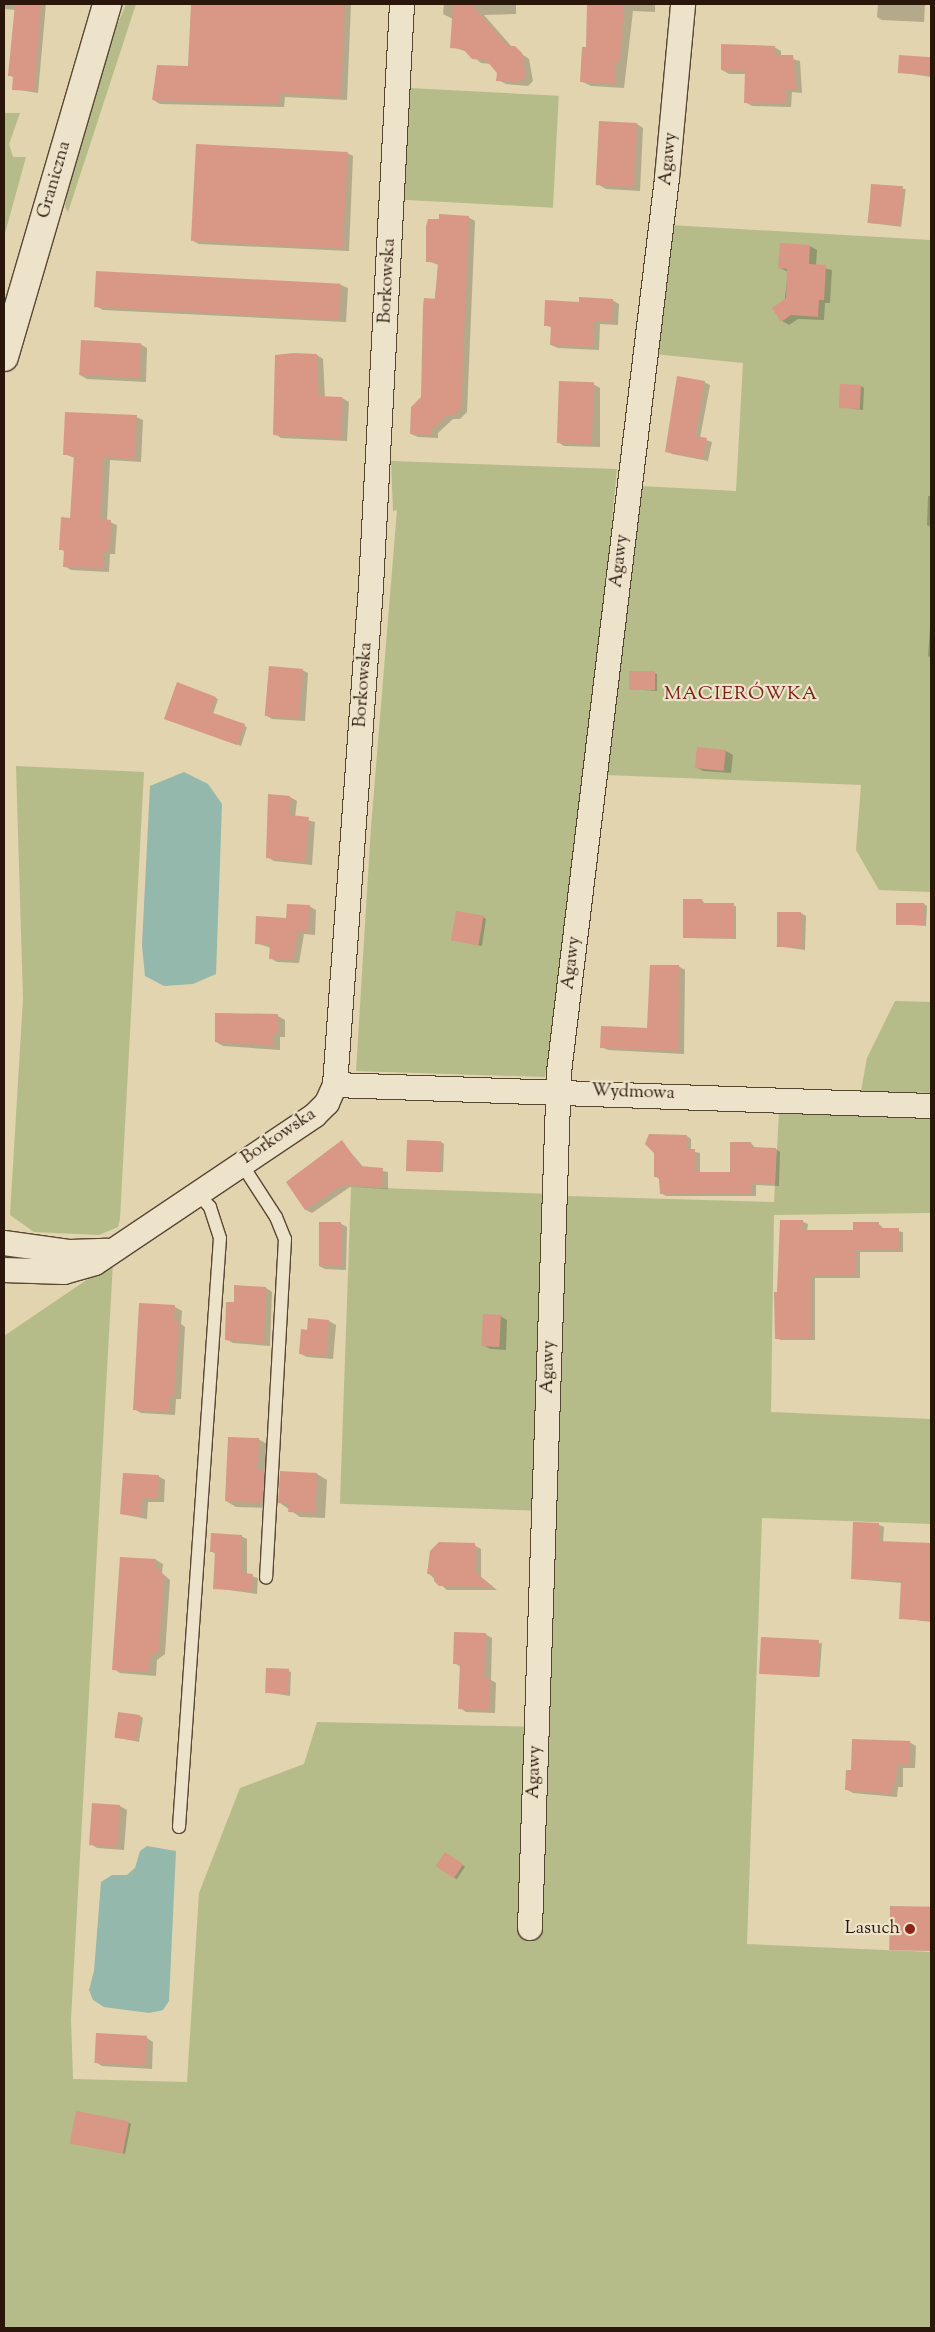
<!DOCTYPE html>
<html>
<head>
<meta charset="utf-8">
<style>
	body { margin:0 }
	#map { position:relative; width:935px; height:2332px; overflow:hidden; background:#e1d4ae; font-family:"Sorts Mill Goudy",serif }
	div>[style] { position:absolute }
	[style*='--x'] { left:calc(var(--x)*1px); top:calc(var(--y)*1px); width:calc(var(--w)*1px); rotate:calc(var(--a)*1deg) }
	.green>* { inset:0; background:#b5bc89; transform-origin:0 0 }
	.water>* { inset:0; background:#94b8ab }
	.shadow>* { inset:0; background:#0003; transform-origin:0 0 }
	.building>* { inset:0; background:#d99786; transform-origin:0 0 }
	.roads { filter:drop-shadow(1px 0 #584634) drop-shadow(-1px 0 #584634) drop-shadow(0 1px #584634) drop-shadow(0 -1px #584634) }
	.service>* { height:12px; margin:-6px; padding:0 6px; transform-origin:6px; border-radius:6px; background:#ece3ca }
	.minor>* { height:24px; margin:-12px; padding:0 12px; transform-origin:12px; border-radius:12px; background:#ece3ca }
	.tertiary>* { height:28px; margin:-14px; padding:0 14px; transform-origin:14px; border-radius:14px; background:#ece3ca }
	.dots>* { width:14px; height:14px; translate:-50% -50%; box-sizing:border-box; border:2px solid #ece3ca; border-radius:50% }
	span { translate:-50% -50%; white-space:nowrap; text-align:center; line-height:1.15; -webkit-text-stroke:4.5px #ece3ca; paint-order:stroke }
	.street-label { font-size:18px; color:#2b160b }
	.poi-label { font-size:18px; color:#2b160b }
	.right { translate:-100% -50%; text-align:right }
	.neighbourhood-label { font-size:19px; color:#7a1f14; letter-spacing:1px }
	.frame { position:absolute; inset:0; border:5px solid #2b160b; pointer-events:none }
</style>
</head>
<body>
<div id="map">
	<div class="green">
		<div style="clip-path:polygon(126px 4px,136px 4px,68px 212px,65px 207px,69px 183px,113px 35px)"></div>
		<div style="left:409px;top:88px;width:150px;height:112px;rotate:3deg"></div>
		<div style="clip-path:polygon(4px 113px,20px 113px,9px 144px,13px 157px,26px 157px,4px 237px)"></div>
		<div style="clip-path:polygon(670px 225px,931px 240px,931px 892px,879px 890px,856px 850px,861px 785px,606px 775px,640px 486px,736px 491px,743px 363px,654px 354px)"></div>
		<div style="clip-path:polygon(391px 461px,617px 469px,597px 676px,545px 1077px,356px 1071px,371px 827px,397px 510px,393px 511px)"></div>
		<div style="clip-path:polygon(16px 766px,144px 772px,120px 1219px,118px 1227px,99px 1235px,34px 1232px,10px 1215px,23px 999px)"></div>
		<div style="clip-path:polygon(895px 1001px,931px 1002px,931px 1093px,861px 1091px,867px 1058px)"></div>
		<div style="clip-path:polygon(779px 1113px,931px 1118px,931px 1213px,774px 1215px,771px 1412px,931px 1419px,931px 1524px,762px 1518px,747px 1944px,931px 1952px,931px 2328px,4px 2328px,4px 1336px,113px 1262px,71px 2019px,73px 2079px,187px 2082px,199px 1893px,240px 1788px,304px 1764px,317px 1722px,548px 1727px,566px 1196px,774px 1202px)"></div>
		<div style="left:351px;top:1187px;width:194px;height:317px;rotate:2deg"></div>
	</div>
	<div class="water">
		<div style="clip-path:polygon(184px 772px,208px 784px,222px 804px,216px 974px,193px 984px,164px 986px,145px 976px,142px 945px,150px 786px)"></div>
		<div style="clip-path:polygon(147px 1846px,176px 1851px,169px 2001px,163px 2010px,149px 2013px,104px 2007px,93px 2000px,89px 1990px,94px 1971px,101px 1882px,112px 1875px,127px 1875px,135px 1868px,140px 1851px)"></div>
	</div>
	<div class="shadow">
		<div style="clip-path:polygon(4px 4px,46px 4px,38px 93px,14px 89px,14px 78px,9px 75px,15px 10px,5px 9px)"></div>
		<div style="clip-path:polygon(192px 4px,351px 4px,347px 100px,285px 97px,284px 107px,160px 104px,153px 100px,189px 67px)"></div>
		<div style="clip-path:polygon(444px 4px,516px 4px,516px 14px,484px 15px,512px 47px,529px 59px,533px 81px,528px 86px,506px 84px,498px 80px,498px 72px,491px 64px,481px 63px,468px 52px,452px 47px,453px 19px,443px 14px)"></div>
		<div style="clip-path:polygon(589px 4px,655px 4px,655px 12px,633px 11px,624px 88px,591px 86px,581px 81px,587px 48px)"></div>
		<div style="clip-path:polygon(878px 4px,925px 4px,924px 22px,882px 20px,877px 17px)"></div>
		<div style="clip-path:polygon(774px 47px,781px 51px,781px 56px,800px 61px,802px 93px,792px 92px,791px 107px,752px 106px,745px 102px,746px 74px,729px 74px,722px 70px)"></div>
		<div style="clip-path:polygon(900px 56px,931px 58px,931px 77px,899px 72px)"></div>
		<div style="clip-path:polygon(600px 123px,637px 124px,643px 128px,640px 191px,606px 189px,599px 185px)"></div>
		<div style="clip-path:polygon(347px 153px,353px 156px,349px 251px,199px 244px,193px 241px)"></div>
		<div style="left:872px;top:185px;width:34px;height:38px;rotate:7deg"></div>
		<div style="clip-path:polygon(468px 217px,475px 221px,467px 412px,460px 419px,453px 419px,438px 433px,438px 438px,418px 437px,411px 434px,422px 397px,439px 265px,427px 261px)"></div>
		<div style="clip-path:polygon(781px 244px,810px 246px,817px 250px,816px 266px,832px 270px,830px 303px,825px 303px,824px 320px,798px 319px,789px 325px,782px 321px,788px 272px,780px 268px)"></div>
		<div style="clip-path:polygon(97px 273px,341px 285px,348px 288px,346px 322px,103px 310px,96px 306px)"></div>
		<div style="clip-path:polygon(612px 300px,619px 304px,618px 325px,600px 324px,599px 350px,558px 348px,551px 345px,552px 328px,545px 325px,580px 303px)"></div>
		<div style="clip-path:polygon(140px 344px,147px 348px,146px 382px,87px 379px,80px 375px)"></div>
		<div style="clip-path:polygon(317px 355px,323px 359px,325px 398px,342px 398px,349px 402px,347px 441px,281px 438px,275px 434px)"></div>
		<div style="clip-path:polygon(704px 382px,710px 385px,700px 438px,712px 442px,708px 461px,672px 454px,667px 451px)"></div>
		<div style="clip-path:polygon(593px 384px,600px 388px,600px 447px,564px 446px,558px 442px)"></div>
		<div style="clip-path:polygon(861px 386px,864px 388px,863px 410px,840px 407px)"></div>
		<div style="clip-path:polygon(136px 417px,143px 420px,141px 462px,110px 460px,107px 521px,117px 525px,115px 554px,110px 554px,109px 572px,71px 570px,65px 566px,65px 552px,61px 549px,71px 519px,75px 458px,64px 454px)"></div>
		<div style="clip-path:polygon(928px 496px,931px 496px,931px 527px,927px 525px)"></div>
		<div style="clip-path:polygon(930px 626px,931px 626px,931px 658px,928px 656px)"></div>
		<div style="clip-path:polygon(302px 670px,308px 673px,305px 721px,272px 719px,267px 716px)"></div>
		<div style="clip-path:polygon(654px 673px,657px 674px,657px 691px,629px 689px)"></div>
		<div style="clip-path:polygon(215px 698px,218px 699px,213px 714px,247px 727px,241px 746px,168px 720px)"></div>
		<div style="clip-path:polygon(726px 751px,733px 755px,731px 773px,703px 771px,696px 767px)"></div>
		<div style="clip-path:polygon(290px 797px,297px 801px,295px 817px,315px 822px,312px 865px,274px 861px,267px 857px)"></div>
		<div style="clip-path:polygon(702px 900px,705px 904px,736px 906px,736px 939px,684px 938px)"></div>
		<div style="clip-path:polygon(924px 904px,927px 906px,926px 926px,897px 924px)"></div>
		<div style="clip-path:polygon(309px 906px,316px 910px,315px 935px,304px 934px,299px 963px,277px 962px,270px 958px,271px 948px,256px 943px)"></div>
		<div style="clip-path:polygon(801px 913px,806px 916px,805px 950px,776px 946px)"></div>
		<div style="clip-path:polygon(483px 917px,486px 919px,482px 946px,453px 940px)"></div>
		<div style="clip-path:polygon(678px 966px,685px 970px,684px 1054px,608px 1050px,601px 1047px,648px 1029px)"></div>
		<div style="clip-path:polygon(216px 1015px,278px 1016px,285px 1020px,285px 1037px,280px 1037px,280px 1050px,223px 1046px,216px 1042px)"></div>
		<div style="clip-path:polygon(687px 1136px,691px 1139px,691px 1151px,700px 1153px,700px 1174px,731px 1174px,751px 1143px,756px 1149px,776px 1149px,780px 1152px,779px 1186px,756px 1185px,756px 1196px,666px 1196px,661px 1193px,659px 1179px,655px 1176px)"></div>
		<div style="clip-path:polygon(342px 1142px,364px 1168px,388px 1172px,388px 1189px,350px 1187px,312px 1213px,306px 1210px,288px 1182px)"></div>
		<div style="clip-path:polygon(441px 1142px,444px 1144px,443px 1172px,408px 1170px)"></div>
		<div style="clip-path:polygon(782px 1221px,803px 1222px,808px 1224px,807px 1231px,855px 1231px,854px 1224px,879px 1224px,884px 1229px,903px 1232px,903px 1252px,860px 1252px,860px 1278px,815px 1278px,815px 1340px,781px 1340px,776px 1338px)"></div>
		<div style="clip-path:polygon(340px 1223px,347px 1227px,346px 1270px,325px 1269px,319px 1266px)"></div>
		<div style="clip-path:polygon(266px 1288px,272px 1292px,270px 1346px,233px 1343px,226px 1339px,235px 1304px)"></div>
		<div style="clip-path:polygon(175px 1307px,182px 1311px,181px 1324px,185px 1327px,181px 1399px,176px 1399px,175px 1415px,141px 1413px,134px 1409px)"></div>
		<div style="clip-path:polygon(500px 1316px,507px 1320px,506px 1350px,490px 1349px,483px 1345px)"></div>
		<div style="clip-path:polygon(329px 1321px,336px 1325px,333px 1359px,307px 1357px,301px 1354px)"></div>
		<div style="clip-path:polygon(258px 1439px,269px 1445px,272px 1508px,236px 1507px,226px 1501px)"></div>
		<div style="clip-path:polygon(317px 1474px,327px 1480px,325px 1518px,300px 1517px,280px 1503px)"></div>
		<div style="clip-path:polygon(158px 1476px,165px 1480px,164px 1502px,148px 1502px,147px 1519px,121px 1514px)"></div>
		<div style="clip-path:polygon(879px 1525px,884px 1527px,883px 1542px,931px 1544px,931px 1622px,900px 1618px,902px 1583px,853px 1579px)"></div>
		<div style="clip-path:polygon(241px 1536px,247px 1539px,247px 1575px,258px 1578px,257px 1594px,214px 1588px,217px 1555px,211px 1551px)"></div>
		<div style="clip-path:polygon(474px 1545px,481px 1549px,481px 1577px,497px 1590px,447px 1590px,428px 1573px)"></div>
		<div style="clip-path:polygon(156px 1560px,163px 1564px,162px 1573px,170px 1580px,165px 1654px,157px 1660px,156px 1676px,120px 1673px,114px 1669px)"></div>
		<div style="clip-path:polygon(485px 1634px,492px 1638px,491px 1680px,496px 1683px,495px 1713px,466px 1712px,460px 1708px,461px 1667px,454px 1663px)"></div>
		<div style="left:762px;top:1639px;width:60px;height:34px;rotate:4deg"></div>
		<div style="clip-path:polygon(288px 1671px,291px 1672px,290px 1696px,265px 1692px)"></div>
		<div style="clip-path:polygon(140px 1716px,143px 1718px,139px 1742px,115px 1737px)"></div>
		<div style="clip-path:polygon(909px 1742px,916px 1746px,915px 1768px,903px 1768px,903px 1787px,898px 1787px,897px 1797px,853px 1793px,846px 1789px,852px 1771px)"></div>
		<div style="clip-path:polygon(93px 1805px,120px 1806px,127px 1810px,124px 1850px,97px 1848px,91px 1844px)"></div>
		<div style="left:446px;top:1854px;width:23px;height:15px;rotate:34deg"></div>
		<div style="left:891px;top:1907px;width:40px;height:43px;rotate:1deg"></div>
		<div style="clip-path:polygon(147px 2038px,153px 2042px,152px 2069px,102px 2066px,96px 2062px)"></div>
		<div style="clip-path:polygon(128px 2122px,131px 2124px,125px 2154px,71px 2142px)"></div>
	</div>
	<div class="building">
		<div style="clip-path:polygon(15px 4px,41px 4px,34px 91px,12px 90px,13px 76px,8px 76px)"></div>
		<div style="clip-path:polygon(191px 4px,345px 4px,340px 97px,279px 93px,278px 104px,152px 100px,157px 65px,188px 66px)"></div>
		<div style="clip-path:polygon(453px 4px,471px 4px,508px 46px,515px 46px,522px 53px,526px 77px,519px 82px,496px 81px,497px 73px,486px 60px,472px 59px,463px 49px,450px 48px)"></div>
		<div style="clip-path:polygon(587px 4px,624px 4px,620px 62px,616px 61px,615px 84px,580px 82px,582px 47px,586px 47px)"></div>
		<div style="clip-path:polygon(721px 44px,775px 46px,774px 55px,793px 55px,796px 90px,785px 89px,785px 104px,744px 103px,745px 71px,721px 70px)"></div>
		<div style="left:899px;top:55px;width:32px;height:18px;rotate:4deg"></div>
		<div style="left:599px;top:121px;width:38px;height:64px;rotate:3deg"></div>
		<div style="left:196px;top:144px;width:152px;height:97px;rotate:3deg"></div>
		<div style="left:871px;top:184px;width:32px;height:39px;rotate:4deg"></div>
		<div style="clip-path:polygon(439px 214px,469px 216px,461px 408px,452px 416px,446px 416px,432px 429px,432px 435px,410px 434px,411px 407px,421px 397px,423px 306px,424px 298px,435px 299px,438px 262px,426px 262px,426px 226px,428px 219px,439px 219px)"></div>
		<div style="clip-path:polygon(780px 243px,810px 245px,809px 264px,826px 265px,824px 300px,819px 300px,818px 317px,791px 315px,781px 322px,772px 308px,786px 298px,787px 269px,778px 268px)"></div>
		<div style="left:96px;top:271px;width:245px;height:36px;rotate:3deg"></div>
		<div style="clip-path:polygon(579px 297px,613px 299px,612px 321px,594px 321px,593px 347px,550px 345px,551px 326px,544px 326px,545px 300px,579px 302px)"></div>
		<div style="left:81px;top:340px;width:60px;height:35px;rotate:3deg"></div>
		<div style="clip-path:polygon(294px 353px,317px 354px,318px 396px,342px 397px,341px 438px,273px 435px,275px 355px)"></div>
		<div style="clip-path:polygon(677px 376px,705px 381px,695px 436px,707px 438px,703px 459px,665px 452px)"></div>
		<div style="left:559px;top:381px;width:35px;height:62px;rotate:2deg"></div>
		<div style="left:840px;top:384px;width:21px;height:24px;rotate:3deg"></div>
		<div style="clip-path:polygon(65px 412px,137px 415px,135px 459px,103px 457px,100px 519px,111px 520px,109px 551px,104px 551px,103px 569px,63px 567px,64px 550px,59px 550px,61px 517px,70px 518px,74px 455px,63px 455px)"></div>
		<div style="left:269px;top:666px;width:34px;height:50px;rotate:5deg"></div>
		<div style="left:629px;top:671px;width:26px;height:19px"></div>
		<div style="clip-path:polygon(177px 682px,216px 697px,210px 712px,245px 724px,237px 745px,164px 719px)"></div>
		<div style="left:697px;top:747px;width:29px;height:21px;rotate:6deg"></div>
		<div style="clip-path:polygon(268px 794px,290px 796px,289px 815px,309px 817px,305px 862px,266px 858px)"></div>
		<div style="clip-path:polygon(683px 899px,702px 899px,702px 903px,734px 903px,734px 938px,683px 938px)"></div>
		<div style="left:896px;top:903px;width:28px;height:22px"></div>
		<div style="clip-path:polygon(287px 904px,310px 905px,308px 932px,298px 931px,293px 960px,269px 959px,270px 945px,255px 944px,256px 916px,286px 918px)"></div>
		<div style="left:456px;top:911px;width:28px;height:30px;rotate:10deg"></div>
		<div style="left:777px;top:912px;width:24px;height:35px"></div>
		<div style="clip-path:polygon(650px 965px,679px 965px,678px 1051px,600px 1048px,601px 1026px,647px 1028px)"></div>
		<div style="clip-path:polygon(215px 1013px,278px 1014px,278px 1034px,273px 1034px,273px 1046px,215px 1042px)"></div>
		<div style="clip-path:polygon(649px 1134px,687px 1135px,687px 1149px,695px 1149px,695px 1172px,730px 1172px,730px 1142px,751px 1142px,751px 1147px,776px 1148px,775px 1184px,751px 1183px,751px 1194px,660px 1194px,659px 1177px,654px 1177px,654px 1153px,645px 1144px)"></div>
		<div style="clip-path:polygon(342px 1140px,360px 1166px,383px 1168px,382px 1187px,343px 1185px,305px 1210px,286px 1182px)"></div>
		<div style="left:407px;top:1140px;width:34px;height:31px;rotate:2deg"></div>
		<div style="clip-path:polygon(780px 1220px,803px 1220px,803px 1230px,853px 1230px,853px 1222px,879px 1222px,879px 1228px,899px 1228px,899px 1250px,856px 1250px,856px 1276px,811px 1276px,811px 1338px,775px 1339px,774px 1292px,777px 1292px)"></div>
		<div style="left:319px;top:1222px;width:22px;height:44px"></div>
		<div style="clip-path:polygon(234px 1285px,266px 1287px,264px 1343px,225px 1340px,226px 1302px,234px 1302px)"></div>
		<div style="clip-path:polygon(139px 1303px,175px 1305px,174px 1321px,179px 1321px,174px 1396px,169px 1396px,169px 1412px,133px 1410px)"></div>
		<div style="left:483px;top:1314px;width:18px;height:32px;rotate:3deg"></div>
		<div style="clip-path:polygon(308px 1318px,329px 1320px,326px 1356px,299px 1354px,301px 1329px,307px 1330px)"></div>
		<div style="clip-path:polygon(228px 1437px,259px 1438px,257px 1470px,264px 1470px,262px 1503px,225px 1501px)"></div>
		<div style="clip-path:polygon(280px 1471px,317px 1473px,315px 1513px,288px 1512px,289px 1504px,278px 1503px)"></div>
		<div style="clip-path:polygon(123px 1473px,159px 1475px,157px 1499px,142px 1498px,141px 1516px,120px 1514px)"></div>
		<div style="clip-path:polygon(853px 1522px,879px 1523px,879px 1541px,931px 1543px,931px 1621px,899px 1619px,901px 1581px,851px 1579px)"></div>
		<div style="clip-path:polygon(211px 1533px,242px 1535px,242px 1573px,253px 1574px,252px 1591px,213px 1589px,215px 1552px,210px 1552px)"></div>
		<div style="clip-path:polygon(439px 1542px,475px 1543px,475px 1572px,493px 1587px,439px 1586px,434px 1581px,434px 1574px,427px 1574px,430px 1551px)"></div>
		<div style="clip-path:polygon(120px 1557px,156px 1559px,156px 1568px,164px 1575px,159px 1650px,150px 1657px,149px 1672px,112px 1670px)"></div>
		<div style="clip-path:polygon(454px 1632px,486px 1633px,484px 1678px,490px 1678px,489px 1710px,458px 1709px,460px 1664px,453px 1664px)"></div>
		<div style="left:761px;top:1637px;width:58px;height:37px;rotate:3deg"></div>
		<div style="left:266px;top:1668px;width:23px;height:25px;rotate:2deg"></div>
		<div style="left:118px;top:1712px;width:22px;height:26px;rotate:8deg"></div>
		<div style="clip-path:polygon(852px 1739px,910px 1741px,909px 1765px,897px 1764px,896px 1784px,891px 1784px,891px 1794px,845px 1790px,846px 1770px,851px 1770px)"></div>
		<div style="left:92px;top:1803px;width:28px;height:42px;rotate:4deg"></div>
		<div style="left:445px;top:1852px;width:22px;height:17px;rotate:34deg"></div>
		<div style="left:890px;top:1906px;width:41px;height:44px;rotate:1deg"></div>
		<div style="left:96px;top:2033px;width:51px;height:30px;rotate:3deg"></div>
		<div style="left:76px;top:2111px;width:54px;height:33px;rotate:11deg"></div>
	</div>
	<div class="roads">
		<div class="service">
			<div style="--x:241;--y:1163;--w:64;--a:57.1"></div>
			<div style="--x:276;--y:1217;--w:24;--a:68"></div>
			<div style="--x:285;--y:1239;--w:339;--a:93.2"></div>
			<div style="--x:179;--y:1827;--w:590;--a:-86.02"></div>
			<div style="--x:220;--y:1238;--w:33;--a:-108"></div>
			<div style="--x:210;--y:1207;--w:19;--a:-133"></div>
		</div>
		<div class="minor">
			<div style="--x:335;--y:1085;--w:596;--a:2.02"></div>
			<div style="--x:4;--y:1243;--w:67;--a:7.8"></div>
			<div style="--x:70;--y:1252;--w:37;--a:-2"></div>
			<div style="--x:4;--y:1270;--w:60;--a:1.9"></div>
			<div style="--x:64;--y:1272;--w:32;--a:-16"></div>
			<div style="--x:95;--y:1263;--w:265;--a:-33.9"></div>
			<div style="--x:315;--y:1115;--w:17;--a:-45"></div>
			<div style="--x:327;--y:1103;--w:20;--a:-66"></div>
			<div style="--x:335;--y:1085;--w:500;--a:-85.87"></div>
			<div style="--x:371;--y:586;--w:583;--a:-86.95"></div>
			<div style="--x:530;--y:1928;--w:856;--a:-88.06"></div>
			<div style="--x:559;--y:1072;--w:900;--a:-83.11"></div>
			<div style="--x:667;--y:178;--w:175;--a:-84.7"></div>
		</div>
		<div class="tertiary">
			<div style="--x:4;--y:357;--w:368;--a:-73.7"></div>
		</div>
	</div>
	<div class="dots">
		<div style="left:910px;top:1929px;background:#8f2418"></div>
	</div>
	<div class="street-label">
		<span style="left:669px;top:159px;rotate:-84deg">Agawy</span>
		<span style="left:55px;top:180px;rotate:-74deg">Graniczna</span>
		<span style="left:388px;top:281px;rotate:-87deg">Borkowska</span>
		<span style="left:620px;top:561px;rotate:-83deg">Agawy</span>
		<span style="left:364px;top:685px;rotate:-86deg">Borkowska</span>
		<span style="left:572px;top:963px;rotate:-83deg">Agawy</span>
		<span style="left:633px;top:1093px;rotate:2deg">Wydmowa</span>
		<span style="left:279px;top:1137px;rotate:-34deg">Borkowska</span>
		<span style="left:549px;top:1367px;rotate:-88deg">Agawy</span>
		<span style="left:535px;top:1772px;rotate:-88deg">Agawy</span>
	</div>
	<div class="poi-label">
		<span class="right" style="left:900px;top:1929px">Lasuch</span>
	</div>
	<div class="neighbourhood-label">
		<span style="left:741px;top:695px">MACIERÓWKA</span>
	</div>
	<div class="frame"></div>
</div>
</body>
</html>
